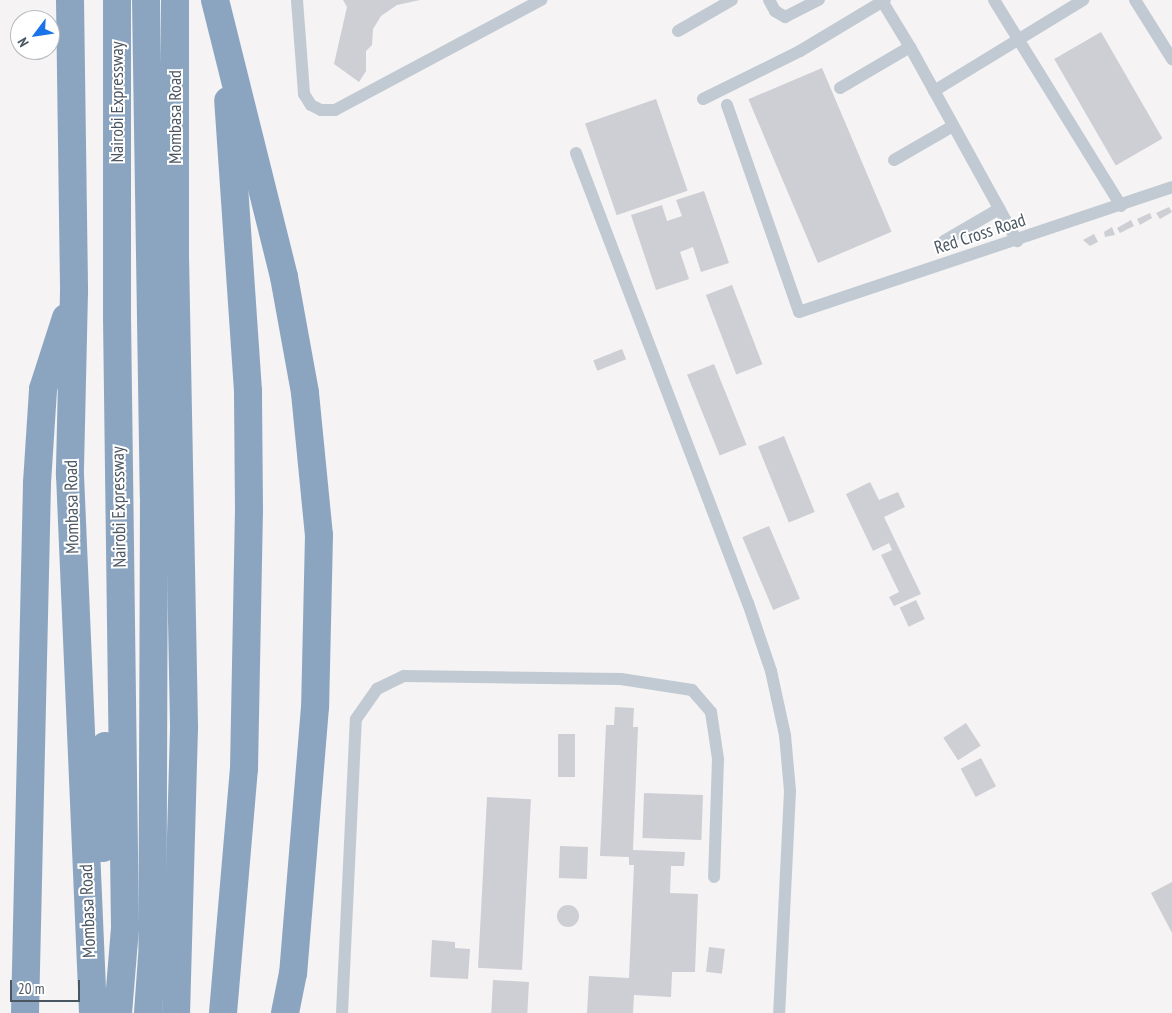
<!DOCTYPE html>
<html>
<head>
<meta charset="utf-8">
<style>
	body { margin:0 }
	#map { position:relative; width:1172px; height:1013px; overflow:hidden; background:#f5f3f3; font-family:"PT Sans Narrow",sans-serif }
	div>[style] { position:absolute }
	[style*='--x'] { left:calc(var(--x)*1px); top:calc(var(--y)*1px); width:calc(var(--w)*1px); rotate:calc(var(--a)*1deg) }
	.building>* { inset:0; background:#cdcfd5; transform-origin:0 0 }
	.round { border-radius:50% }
	.lane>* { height:12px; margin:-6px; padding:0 6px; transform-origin:6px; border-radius:6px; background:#c1cad2 }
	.highway>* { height:28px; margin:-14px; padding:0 14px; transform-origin:14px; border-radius:14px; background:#8ba5c1 }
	span { translate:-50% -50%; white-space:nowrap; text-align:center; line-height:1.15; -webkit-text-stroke:4px #fff; paint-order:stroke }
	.street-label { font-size:18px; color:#4a5661 }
	.north { position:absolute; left:10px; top:10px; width:50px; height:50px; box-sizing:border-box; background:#fff; border:1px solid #b7bbc0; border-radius:50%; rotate:239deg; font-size:14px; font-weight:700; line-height:20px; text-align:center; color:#4a5661 }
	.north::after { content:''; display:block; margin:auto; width:18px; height:22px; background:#1a73e8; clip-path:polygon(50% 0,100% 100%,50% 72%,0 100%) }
	.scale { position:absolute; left:10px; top:980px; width:70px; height:22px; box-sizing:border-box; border:2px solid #4a5661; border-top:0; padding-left:6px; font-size:15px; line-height:18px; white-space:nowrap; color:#4a5661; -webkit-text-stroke:4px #fff; paint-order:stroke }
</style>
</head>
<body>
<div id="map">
	<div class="building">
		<div style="clip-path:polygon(343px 0,420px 0,397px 5px,381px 16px,373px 29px,372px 45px,366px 51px,366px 71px,359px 82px,334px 64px,347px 7px)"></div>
		<div style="left:1101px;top:32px;width:123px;height:54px;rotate:60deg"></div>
		<div style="left:822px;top:68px;width:178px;height:80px;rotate:67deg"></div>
		<div style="left:656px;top:99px;width:97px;height:75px;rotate:71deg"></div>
		<div style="clip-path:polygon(704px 191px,729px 263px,701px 272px,693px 247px,680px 252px,689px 279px,656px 290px,631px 215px,662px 205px,667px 221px,682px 216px,676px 200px)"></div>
		<div style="clip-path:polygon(1169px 207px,1172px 212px,1160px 219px,1156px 213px)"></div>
		<div style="clip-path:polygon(1150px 213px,1152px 218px,1140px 225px,1137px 219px)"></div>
		<div style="clip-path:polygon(1131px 220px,1134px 226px,1120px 233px,1117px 228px)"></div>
		<div style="clip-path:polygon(1112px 227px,1115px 235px,1105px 237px,1104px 232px)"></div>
		<div style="clip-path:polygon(1094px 234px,1098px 242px,1090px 246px,1083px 240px)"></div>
		<div style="left:732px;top:285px;width:85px;height:28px;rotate:69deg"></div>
		<div style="left:622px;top:349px;width:11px;height:31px;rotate:68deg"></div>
		<div style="left:714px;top:364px;width:87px;height:29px;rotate:68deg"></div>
		<div style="left:784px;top:436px;width:82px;height:28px;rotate:68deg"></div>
		<div style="clip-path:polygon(870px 482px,879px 500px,898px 492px,905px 507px,884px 517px,921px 594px,894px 606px,889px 597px,899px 592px,881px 555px,892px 550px,889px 543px,873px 551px,846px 494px)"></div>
		<div style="left:769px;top:526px;width:79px;height:29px;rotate:67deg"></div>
		<div style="left:916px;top:600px;width:21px;height:18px;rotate:65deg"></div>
		<div style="clip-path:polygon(615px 707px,634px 708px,633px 727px,638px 727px,633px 850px,685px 852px,684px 866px,671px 866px,670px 893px,698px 894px,695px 972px,672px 972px,671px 997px,634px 995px,633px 1013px,587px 1013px,589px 976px,629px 978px,634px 865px,629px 865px,629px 857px,600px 856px,606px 725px,614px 725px)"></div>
		<div style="left:966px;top:723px;width:27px;height:27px;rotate:57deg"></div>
		<div style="left:558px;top:734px;width:17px;height:43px"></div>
		<div style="left:981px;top:758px;width:32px;height:23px;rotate:62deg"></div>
		<div style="left:644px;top:793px;width:59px;height:45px;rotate:2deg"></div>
		<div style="left:487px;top:797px;width:44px;height:171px;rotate:3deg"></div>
		<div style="left:560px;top:846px;width:28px;height:32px;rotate:2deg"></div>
		<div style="clip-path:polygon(1172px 882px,1172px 933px,1151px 893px)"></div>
		<div class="round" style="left:557px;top:905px;width:22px;height:22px"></div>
		<div style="clip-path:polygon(432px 940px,455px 942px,455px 948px,470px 949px,468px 979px,430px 977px)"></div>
		<div style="left:709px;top:947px;width:16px;height:25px;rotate:7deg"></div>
		<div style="left:493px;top:980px;width:36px;height:33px;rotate:3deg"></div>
	</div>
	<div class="lane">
		<div style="--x:297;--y:0;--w:94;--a:85.7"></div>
		<div style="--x:304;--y:94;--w:13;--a:58"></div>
		<div style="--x:311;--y:105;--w:11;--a:27"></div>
		<div style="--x:321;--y:110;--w:14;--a:0"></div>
		<div style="--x:335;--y:110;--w:234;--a:-28.1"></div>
		<div style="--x:769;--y:0;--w:13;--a:61"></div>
		<div style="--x:775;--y:11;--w:12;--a:31"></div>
		<div style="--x:785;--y:17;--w:38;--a:-27"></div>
		<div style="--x:994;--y:0;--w:242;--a:58.3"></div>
		<div style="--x:1135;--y:0;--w:70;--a:57.9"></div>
		<div style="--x:882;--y:1;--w:54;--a:58.7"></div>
		<div style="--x:678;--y:31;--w:62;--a:-29.9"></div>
		<div style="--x:840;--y:88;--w:81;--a:-30.4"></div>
		<div style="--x:910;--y:47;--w:222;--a:61.1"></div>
		<div style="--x:934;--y:91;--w:175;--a:-31.4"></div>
		<div style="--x:703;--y:99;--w:108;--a:-26.3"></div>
		<div style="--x:800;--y:51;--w:99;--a:-31"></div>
		<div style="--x:727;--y:105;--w:219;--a:70.8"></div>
		<div style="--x:799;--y:312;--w:393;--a:-18.5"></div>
		<div style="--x:576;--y:153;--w:482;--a:69.1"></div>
		<div style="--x:748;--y:603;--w:72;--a:71.3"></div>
		<div style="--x:771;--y:671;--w:66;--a:77.7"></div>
		<div style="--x:785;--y:735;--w:56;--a:84.9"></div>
		<div style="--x:790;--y:791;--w:222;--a:92.8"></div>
		<div style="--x:894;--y:160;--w:68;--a:-30"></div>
		<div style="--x:944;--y:241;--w:64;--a:-30.2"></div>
		<div style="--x:342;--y:1013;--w:294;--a:-87.3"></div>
		<div style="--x:356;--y:719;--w:37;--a:-55"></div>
		<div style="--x:377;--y:689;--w:30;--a:-26"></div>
		<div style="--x:404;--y:676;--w:217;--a:0.8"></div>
		<div style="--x:621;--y:679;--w:72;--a:8.8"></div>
		<div style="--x:692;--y:690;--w:29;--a:49"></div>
		<div style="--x:711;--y:712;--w:48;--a:81.5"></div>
		<div style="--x:718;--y:759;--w:118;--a:91.9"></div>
	</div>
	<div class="highway">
		<div style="--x:70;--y:0;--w:292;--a:89.2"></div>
		<div style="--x:74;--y:292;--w:183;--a:91.3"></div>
		<div style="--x:70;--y:475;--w:538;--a:87.55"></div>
		<div style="--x:117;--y:0;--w:317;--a:90"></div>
		<div style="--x:117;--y:317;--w:611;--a:89.25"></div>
		<div style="--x:125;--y:928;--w:85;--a:94.7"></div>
		<div style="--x:146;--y:0;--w:496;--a:89.1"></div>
		<div style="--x:154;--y:496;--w:461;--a:90.2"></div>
		<div style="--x:152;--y:957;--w:56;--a:94.1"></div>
		<div style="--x:175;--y:0;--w:256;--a:90"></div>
		<div style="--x:175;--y:256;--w:472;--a:88.9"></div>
		<div style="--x:184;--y:728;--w:285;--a:91.6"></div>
		<div style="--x:215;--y:0;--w:285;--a:76"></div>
		<div style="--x:284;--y:277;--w:118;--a:79.7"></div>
		<div style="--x:305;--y:393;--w:143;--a:84.4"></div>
		<div style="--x:319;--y:535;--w:172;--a:91.3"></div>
		<div style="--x:315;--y:707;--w:267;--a:94.7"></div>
		<div style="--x:293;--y:973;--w:41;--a:101.3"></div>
		<div style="--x:103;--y:848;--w:102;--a:-88.9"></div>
		<div style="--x:25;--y:1013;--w:530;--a:-88.7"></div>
		<div style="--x:37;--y:483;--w:94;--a:-86.3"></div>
		<div style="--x:43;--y:389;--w:75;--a:-72.1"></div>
		<div style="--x:223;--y:1013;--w:245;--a:-85.1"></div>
		<div style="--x:244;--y:769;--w:259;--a:-88.9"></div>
		<div style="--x:249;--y:510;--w:119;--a:-90.5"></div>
		<div style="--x:248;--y:391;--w:291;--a:-93.9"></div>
	</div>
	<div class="street-label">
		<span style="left:117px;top:102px;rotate:-90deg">Nairobi Expressway</span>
		<span style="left:175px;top:117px;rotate:-90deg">Mombasa Road</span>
		<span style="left:980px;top:234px;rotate:-18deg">Red Cross Road</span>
		<span style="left:72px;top:507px;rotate:-91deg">Mombasa Road</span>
		<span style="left:119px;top:507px;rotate:-91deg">Nairobi Expressway</span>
		<span style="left:88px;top:911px;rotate:-92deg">Mombasa Road</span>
	</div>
	<div class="north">N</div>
	<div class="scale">20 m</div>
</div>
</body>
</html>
